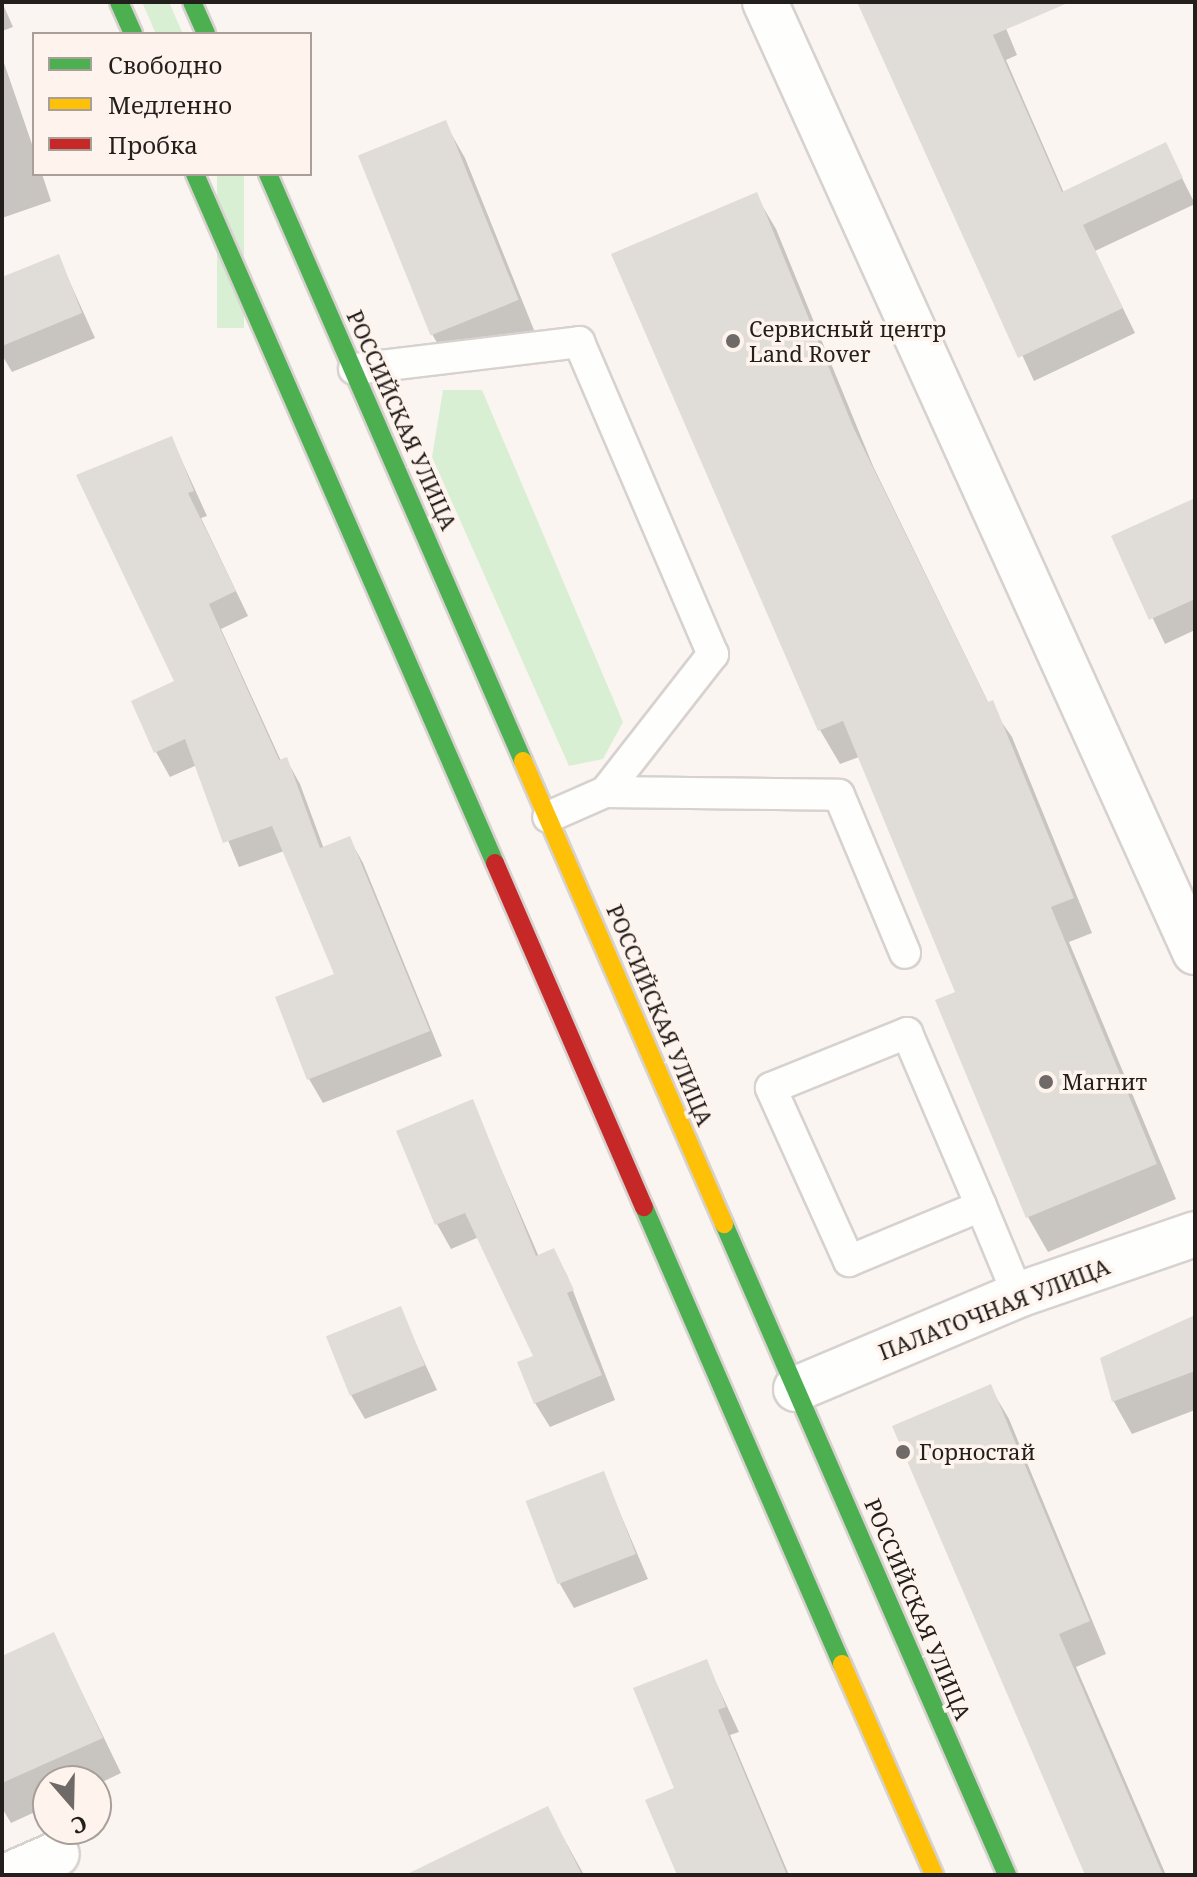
<!DOCTYPE html>
<html>
<head>
<meta charset="utf-8">
<style>
	body { margin:0 }
	#map { position:relative; width:1197px; height:1877px; overflow:hidden; background:#fbf5f1; font-family:"Noto Serif",serif }
	div>[style] { position:absolute }
	[style*='--x'] { left:calc(var(--x)*1px); top:calc(var(--y)*1px); width:calc(var(--w)*1px); rotate:calc(var(--a)*1deg) }
	.green>* { inset:0; background:#d9efd3; transform-origin:0 0 }
	.shadow>* { inset:0; background:#0003 }
	.building>* { inset:0; background:#e0dcd8; transform-origin:0 0 }
	.roads { filter:drop-shadow(2px 0 #d7d2cf) drop-shadow(-2px 0 #d7d2cf) drop-shadow(0 2px #d7d2cf) drop-shadow(0 -2px #d7d2cf) }
	.lane>* { height:30px; margin:-15px; padding:0 15px; transform-origin:15px; border-radius:15px; background:#fefefd }
	.street>* { height:44px; margin:-22px; padding:0 22px; transform-origin:22px; border-radius:22px; background:#fefefd }
	.fast>* { height:18px; margin:-9px; padding:0 9px; transform-origin:9px; border-radius:9px; background:#4caf50 }
	.slow>* { height:18px; margin:-9px; padding:0 9px; transform-origin:9px; border-radius:9px; background:#ffc107 }
	.jam>* { height:18px; margin:-9px; padding:0 9px; transform-origin:9px; border-radius:9px; background:#c62828 }
	.dots>* { width:22px; height:22px; translate:-50% -50%; box-sizing:border-box; border:4px solid #fff4ed; border-radius:50% }
	span { translate:-50% -50%; white-space:nowrap; text-align:center; line-height:1.15; -webkit-text-stroke:7px #fff4ed; paint-order:stroke }
	.poi-label { font-size:22px; color:#231f1c }
	.left { translate:0 -50%; text-align:left }
	.street-label { font-size:22px; color:#231f1c }
	.frame { position:absolute; inset:0; border:4px solid #231f1c; pointer-events:none }
	.legend { position:absolute; left:32px; top:32px; width:280px; height:144px; box-sizing:border-box; background:#fff4ed; border:2px solid #a79f99; margin:0; padding:10px 14px; list-style:none; font-size:24px; color:#231f1c }
	.legend li { display:flex; align-items:center; gap:16px; height:40px }
	.legend b { width:40px; border:2px solid #a79f99 }
	.north { position:absolute; left:32px; top:1765px; width:80px; height:80px; box-sizing:border-box; background:#fff4ed; border:2px solid #a79f99; border-radius:50%; rotate:160deg; font-size:22px; font-weight:700; line-height:32px; text-align:center; color:#231f1c }
	.north::after { content:''; display:block; margin:auto; width:28px; height:36px; background:#6f6a67; clip-path:polygon(50% 0,100% 100%,50% 72%,0 100%) }
</style>
</head>
<body>
<div id="map">
	<div class="green">
		<div style="clip-path:polygon(142px 2px,169px 2px,183px 34px,156px 34px)"></div>
		<div style="left:217px;top:174px;width:27px;height:154px"></div>
		<div style="clip-path:polygon(443px 390px,482px 390px,623px 722px,603px 759px,569px 766px,432px 457px)"></div>
	</div>
	<div class="shadow">
		<div style="clip-path:polygon(2px 2px,13px 27px,2px 31px)"></div>
		<div style="clip-path:polygon(861px 2px,995px 2px,1017px 55px,1006px 60px,1064px 193px,1165px 144px,1195px 204px,1095px 251px,1135px 333px,1034px 381px)"></div>
		<div style="clip-path:polygon(2px 57px,34px 150px,34px 174px,42px 174px,51px 201px,2px 218px)"></div>
		<div style="clip-path:polygon(445px 123px,465px 158px,536px 335px,452px 369px,432px 334px,360px 156px)"></div>
		<div style="clip-path:polygon(756px 195px,776px 229px,873px 466px,989px 704px,1012px 737px,1092px 933px,1069px 942px,1176px 1199px,1048px 1252px,1028px 1217px,957px 993px,859px 757px,840px 764px,820px 730px)"></div>
		<div style="clip-path:polygon(58px 256px,95px 338px,12px 372px,2px 355px,2px 279px)"></div>
		<div style="clip-path:polygon(172px 439px,207px 516px,201px 518px,248px 616px,221px 629px,281px 761px,286px 759px,300px 784px,324px 849px,349px 838px,363px 863px,442px 1056px,323px 1103px,309px 1079px,337px 975px,284px 851px,239px 867px,197px 765px,170px 777px,156px 752px,177px 682px)"></div>
		<div style="clip-path:polygon(1195px 500px,1195px 630px,1165px 644px,1114px 537px)"></div>
		<div style="clip-path:polygon(472px 1102px,539px 1257px,553px 1250px,567px 1275px,615px 1400px,550px 1427px,535px 1403px,535px 1357px,479px 1237px,451px 1249px,437px 1224px)"></div>
		<div style="clip-path:polygon(400px 1309px,437px 1390px,365px 1419px,351px 1395px)"></div>
		<div style="clip-path:polygon(1195px 1317px,1195px 1410px,1132px 1434px,1114px 1402px,1103px 1359px)"></div>
		<div style="clip-path:polygon(990px 1387px,1009px 1419px,1106px 1654px,1076px 1667px,1166px 1875px,1087px 1875px)"></div>
		<div style="clip-path:polygon(603px 1473px,648px 1579px,574px 1608px,560px 1584px)"></div>
		<div style="clip-path:polygon(54px 1635px,121px 1773px,96px 1785px,48px 1781px,48px 1806px,11px 1823px,2px 1808px,2px 1659px)"></div>
		<div style="clip-path:polygon(706px 1661px,739px 1732px,730px 1735px,789px 1875px,679px 1875px,676px 1789px)"></div>
		<div style="clip-path:polygon(547px 1808px,584px 1875px,409px 1875px)"></div>
	</div>
	<div class="building">
		<div style="clip-path:polygon(857px 2px,1070px 2px,993px 35px,1062px 192px,1166px 142px,1183px 178px,1083px 225px,1123px 308px,1018px 358px)"></div>
		<div style="left:446px;top:120px;width:194px;height:95px;rotate:68deg"></div>
		<div style="clip-path:polygon(757px 192px,854px 429px,988px 702px,993px 700px,1074px 898px,1051px 907px,1157px 1164px,1026px 1218px,935px 1000px,955px 992px,843px 721px,818px 731px,611px 254px)"></div>
		<div style="clip-path:polygon(59px 254px,82px 313px,2px 346px,2px 277px)"></div>
		<div style="clip-path:polygon(172px 436px,194px 491px,188px 493px,236px 591px,209px 604px,279px 760px,287px 757px,320px 848px,350px 836px,430px 1031px,307px 1080px,275px 997px,334px 974px,272px 826px,223px 843px,185px 739px,154px 753px,131px 701px,174px 681px,76px 475px)"></div>
		<div style="clip-path:polygon(1195px 498px,1195px 599px,1149px 620px,1111px 536px)"></div>
		<div style="clip-path:polygon(473px 1099px,536px 1256px,554px 1248px,574px 1290px,567px 1293px,602px 1375px,534px 1404px,517px 1362px,533px 1356px,465px 1213px,435px 1225px,396px 1131px)"></div>
		<div style="left:401px;top:1306px;width:64px;height:81px;rotate:68deg"></div>
		<div style="clip-path:polygon(1195px 1315px,1195px 1371px,1112px 1402px,1100px 1358px)"></div>
		<div style="clip-path:polygon(991px 1384px,1090px 1621px,1059px 1634px,1163px 1875px,1085px 1875px,892px 1426px)"></div>
		<div style="left:604px;top:1471px;width:89px;height:84px;rotate:69deg"></div>
		<div style="clip-path:polygon(54px 1632px,103px 1738px,2px 1783px,2px 1656px)"></div>
		<div style="clip-path:polygon(707px 1659px,726px 1707px,718px 1710px,787px 1875px,677px 1875px,645px 1800px,674px 1788px,633px 1688px)"></div>
		<div style="clip-path:polygon(548px 1806px,582px 1875px,405px 1875px)"></div>
	</div>
	<div class="roads">
		<div class="lane">
			<div style="--x:354;--y:369;--w:227;--a:-6.8"></div>
			<div style="--x:579;--y:342;--w:340;--a:66.8"></div>
			<div style="--x:713;--y:654;--w:175;--a:128"></div>
			<div style="--x:605;--y:792;--w:62;--a:156.3"></div>
			<div style="--x:605;--y:792;--w:234;--a:0.7"></div>
			<div style="--x:839;--y:795;--w:171;--a:67.3"></div>
			<div style="--x:981;--y:1206;--w:143;--a:157.4"></div>
			<div style="--x:849;--y:1261;--w:190;--a:-114.3"></div>
			<div style="--x:771;--y:1088;--w:147;--a:-22"></div>
			<div style="--x:907;--y:1033;--w:188;--a:66.8"></div>
			<div style="--x:981;--y:1206;--w:96;--a:67.4"></div>
		</div>
		<div class="street">
			<div style="--x:765;--y:2;--w:1043;--a:65.65"></div>
			<div style="--x:796;--y:1389;--w:241;--a:-22.9"></div>
			<div style="--x:1018;--y:1295;--w:187;--a:-19"></div>
			<div style="--x:9;--y:1875;--w:52;--a:-23.6"></div>
		</div>
		<div class="fast">
			<div style="--x:119;--y:2;--w:35;--a:66"></div>
			<div style="--x:192;--y:2;--w:35;--a:66"></div>
			<div style="--x:195;--y:174;--w:751;--a:66.47"></div>
			<div style="--x:268;--y:174;--w:640;--a:66.52"></div>
			<div style="--x:644;--y:1207;--w:498;--a:66.6"></div>
			<div style="--x:724;--y:1224;--w:710;--a:66.5"></div>
		</div>
		<div class="slow">
			<div style="--x:523;--y:761;--w:505;--a:66.53"></div>
			<div style="--x:842;--y:1664;--w:230;--a:66.4"></div>
		</div>
		<div class="jam">
			<div style="--x:495;--y:863;--w:375;--a:66.6"></div>
		</div>
	</div>
	<div class="dots">
		<div style="left:733px;top:341px;background:#6f6a67"></div>
		<div style="left:1046px;top:1082px;background:#6f6a67"></div>
		<div style="left:903px;top:1452px;background:#6f6a67"></div>
	</div>
	<div class="poi-label">
		<span class="left" style="left:749px;top:341px">Сервисный центр<br>Land Rover</span>
		<span class="left" style="left:1062px;top:1082px">Магнит</span>
		<span class="left" style="left:919px;top:1452px">Горностай</span>
	</div>
	<div class="street-label">
		<span style="left:402px;top:420px;rotate:66deg">РОССИЙСКАЯ УЛИЦА</span>
		<span style="left:660px;top:1015px;rotate:67deg">РОССИЙСКАЯ УЛИЦА</span>
		<span style="left:994px;top:1309px;rotate:-21deg">ПАЛАТОЧНАЯ УЛИЦА</span>
		<span style="left:918px;top:1609px;rotate:67deg">РОССИЙСКАЯ УЛИЦА</span>
	</div>
	<div class="frame"></div>
	<ul class="legend">
	<li><b style="height:10px;background:#4caf50"></b>Свободно</li>
	<li><b style="height:10px;background:#ffc107"></b>Медленно</li>
	<li><b style="height:10px;background:#c62828"></b>Пробка</li>
	</ul>
	<div class="north">С</div>
</div>
</body>
</html>
